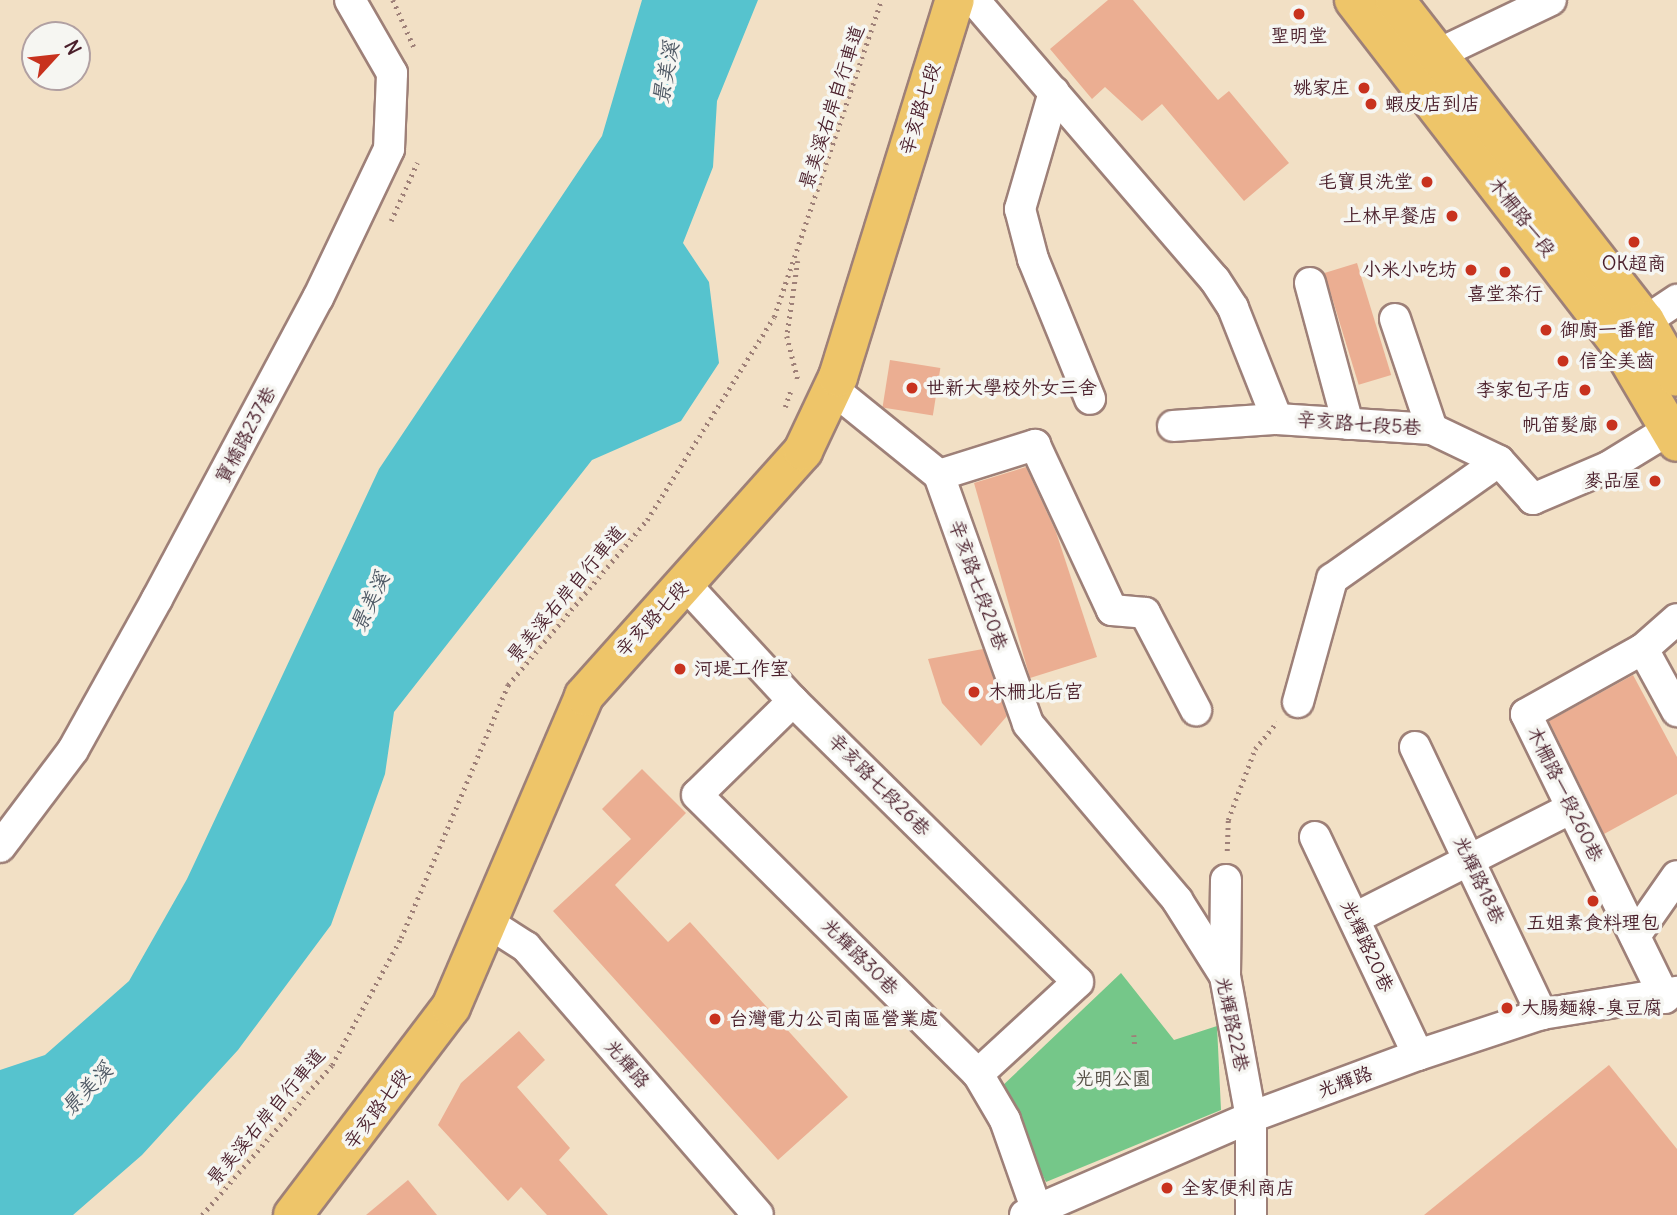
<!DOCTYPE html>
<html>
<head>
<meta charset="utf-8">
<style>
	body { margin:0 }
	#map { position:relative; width:1677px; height:1215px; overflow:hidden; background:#f2e0c5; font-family:Delius,"LXGW WenKai TC",sans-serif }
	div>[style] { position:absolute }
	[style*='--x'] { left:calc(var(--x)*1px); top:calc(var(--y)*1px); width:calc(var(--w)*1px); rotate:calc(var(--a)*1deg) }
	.green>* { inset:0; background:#75c789 }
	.water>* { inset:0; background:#56c3ce }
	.building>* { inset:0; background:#ebae92; transform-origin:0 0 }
	.path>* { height:4.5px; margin-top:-2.25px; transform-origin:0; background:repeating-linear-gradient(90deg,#9e8078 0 2px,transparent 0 7px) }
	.roads { filter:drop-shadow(2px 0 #9e8078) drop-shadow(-2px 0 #9e8078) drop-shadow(0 2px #9e8078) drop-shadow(0 -2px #9e8078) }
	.minor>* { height:30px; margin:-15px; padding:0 15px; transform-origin:15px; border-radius:15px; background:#fff }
	.major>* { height:38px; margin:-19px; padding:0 19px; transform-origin:19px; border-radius:19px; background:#eec569 }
	.dots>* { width:19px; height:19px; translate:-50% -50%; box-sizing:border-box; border:4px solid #f6f6f2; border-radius:50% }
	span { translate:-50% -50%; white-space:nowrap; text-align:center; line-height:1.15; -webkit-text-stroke:7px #f6f6f2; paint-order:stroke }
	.poi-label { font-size:19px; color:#4a1f2b }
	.right { translate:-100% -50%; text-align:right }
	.left { translate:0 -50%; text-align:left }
	.street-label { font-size:19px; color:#4a1f2b }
	.park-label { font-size:19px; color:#575147 }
	.water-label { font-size:21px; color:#4e5864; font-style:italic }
	.north { position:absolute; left:21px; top:21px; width:70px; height:70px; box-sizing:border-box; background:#f6f6f2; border:2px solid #b1a0a2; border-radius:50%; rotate:63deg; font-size:19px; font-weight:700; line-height:28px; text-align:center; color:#4a1f2b }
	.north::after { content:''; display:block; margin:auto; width:24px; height:32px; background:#c8321e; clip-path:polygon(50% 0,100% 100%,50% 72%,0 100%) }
</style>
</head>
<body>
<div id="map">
	<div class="green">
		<div style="clip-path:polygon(1121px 973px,1174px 1040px,1217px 1026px,1221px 1110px,1046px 1182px,1000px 1088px)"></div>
	</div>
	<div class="water">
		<div style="clip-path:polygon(642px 0,758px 0,717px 101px,713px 167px,683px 243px,709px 282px,719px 363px,681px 421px,592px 460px,394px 712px,385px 774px,331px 925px,238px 1050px,142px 1155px,73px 1215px,0 1215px,0 1070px,45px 1055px,129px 981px,187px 879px,379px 469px,602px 136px)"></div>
	</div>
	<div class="building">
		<div style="clip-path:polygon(1108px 0,1133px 0,1218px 100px,1229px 91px,1289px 163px,1244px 201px,1162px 104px,1142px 121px,1105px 87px,1092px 99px,1050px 49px)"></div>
		<div style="left:1357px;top:263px;width:117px;height:34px;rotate:73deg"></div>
		<div style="left:890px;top:360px;width:51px;height:48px;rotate:9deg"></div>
		<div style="clip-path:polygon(1026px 467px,1056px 532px,1097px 657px,1030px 678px,974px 483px)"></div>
		<div style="clip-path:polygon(983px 649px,1007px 716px,981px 746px,942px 703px,928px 659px)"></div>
		<div style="clip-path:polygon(1633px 675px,1677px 757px,1677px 794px,1604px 834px,1549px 721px)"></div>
		<div style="clip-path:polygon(642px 769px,686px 813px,615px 885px,668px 942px,690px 922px,848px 1097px,778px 1160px,553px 911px,631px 839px,602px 809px)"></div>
		<div style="clip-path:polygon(519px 1031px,545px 1060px,517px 1087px,570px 1148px,559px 1160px,608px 1215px,547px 1215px,521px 1187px,508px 1201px,438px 1125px,461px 1083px)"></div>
		<div style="clip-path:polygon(1609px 1065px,1677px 1149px,1677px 1215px,1424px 1215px)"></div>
		<div style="clip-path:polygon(408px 1180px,437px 1215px,366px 1215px)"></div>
	</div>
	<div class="path">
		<div style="--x:393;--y:0;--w:51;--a:65.9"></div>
		<div style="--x:391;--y:221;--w:64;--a:-65.9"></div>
		<div style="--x:798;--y:261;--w:76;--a:98.3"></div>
		<div style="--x:787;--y:336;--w:45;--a:76"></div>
		<div style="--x:785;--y:407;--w:18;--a:-71"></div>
		<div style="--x:1227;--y:851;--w:31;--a:-88"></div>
		<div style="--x:1228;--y:820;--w:76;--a:-69.2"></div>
		<div style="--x:1255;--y:749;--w:35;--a:-51"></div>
		<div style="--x:1134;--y:1035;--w:12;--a:85"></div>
		<div style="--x:202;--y:1215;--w:198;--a:-49.1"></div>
		<div style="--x:332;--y:1065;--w:145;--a:-61.5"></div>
		<div style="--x:401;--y:938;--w:275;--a:-67.1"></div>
		<div style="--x:508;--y:685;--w:216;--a:-49.9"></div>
		<div style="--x:647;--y:520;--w:239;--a:-58"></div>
		<div style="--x:774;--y:317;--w:335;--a:-71.3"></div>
	</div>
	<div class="roads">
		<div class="minor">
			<div style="--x:974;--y:0;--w:369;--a:49.3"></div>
			<div style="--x:1215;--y:280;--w:33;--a:57"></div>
			<div style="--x:1233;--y:308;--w:119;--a:68.4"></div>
			<div style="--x:1277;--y:419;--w:155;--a:3.7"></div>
			<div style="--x:1432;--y:429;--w:74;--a:25.5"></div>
			<div style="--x:1499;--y:461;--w:51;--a:48.2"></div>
			<div style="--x:1533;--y:499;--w:82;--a:-23.1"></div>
			<div style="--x:1608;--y:467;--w:73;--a:-31.5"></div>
			<div style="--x:1438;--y:54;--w:125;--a:-25.5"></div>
			<div style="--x:1054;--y:92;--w:122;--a:106.2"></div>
			<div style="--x:1020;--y:209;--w:52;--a:75.4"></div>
			<div style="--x:1033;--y:259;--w:151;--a:67.8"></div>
			<div style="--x:1310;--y:283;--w:146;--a:74.9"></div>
			<div style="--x:1395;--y:319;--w:116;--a:71.4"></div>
			<div style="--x:1629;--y:332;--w:58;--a:-33.7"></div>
			<div style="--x:834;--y:390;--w:135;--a:39"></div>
			<div style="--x:939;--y:475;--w:264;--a:70.3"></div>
			<div style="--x:1028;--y:724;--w:231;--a:49.7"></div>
			<div style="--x:1177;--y:900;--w:90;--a:57.7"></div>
			<div style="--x:1225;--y:976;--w:143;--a:79.6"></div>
			<div style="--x:1251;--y:1117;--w:98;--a:90"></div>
			<div style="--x:1173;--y:426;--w:104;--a:-3.9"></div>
			<div style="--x:939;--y:475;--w:101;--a:-17.4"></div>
			<div style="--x:1035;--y:445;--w:182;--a:65"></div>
			<div style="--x:1112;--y:610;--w:33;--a:5"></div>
			<div style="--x:1145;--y:613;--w:110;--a:62.3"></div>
			<div style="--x:685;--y:584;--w:159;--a:47.3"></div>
			<div style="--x:793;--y:701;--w:400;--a:44.6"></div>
			<div style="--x:1078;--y:982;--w:136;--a:137.4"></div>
			<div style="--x:1643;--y:649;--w:71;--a:61.3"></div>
			<div style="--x:793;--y:701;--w:134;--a:135.6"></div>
			<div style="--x:697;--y:795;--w:396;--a:44.8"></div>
			<div style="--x:978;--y:1074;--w:53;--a:59.6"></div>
			<div style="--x:1005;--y:1120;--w:93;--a:70.6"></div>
			<div style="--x:1298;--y:702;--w:128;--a:-74.5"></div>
			<div style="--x:1332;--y:579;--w:204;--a:-35.2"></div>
			<div style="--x:1415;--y:747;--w:296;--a:64.6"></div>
			<div style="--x:1315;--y:837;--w:241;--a:64.7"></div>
			<div style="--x:0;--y:847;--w:121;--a:-53"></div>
			<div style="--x:73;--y:750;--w:173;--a:-60.9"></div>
			<div style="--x:157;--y:599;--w:341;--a:-61.9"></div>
			<div style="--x:318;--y:298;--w:165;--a:-64.5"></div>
			<div style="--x:389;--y:149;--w:76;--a:-87.7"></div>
			<div style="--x:392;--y:73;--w:84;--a:-119.9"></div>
			<div style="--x:1355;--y:918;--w:241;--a:-26.9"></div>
			<div style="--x:487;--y:922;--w:46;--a:32.7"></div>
			<div style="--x:526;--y:947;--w:354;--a:49.1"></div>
			<div style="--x:1635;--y:936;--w:73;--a:-55"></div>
			<div style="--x:1225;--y:976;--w:96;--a:-89.4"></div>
			<div style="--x:1665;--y:998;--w:316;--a:-116.1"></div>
			<div style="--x:1526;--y:714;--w:134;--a:-29.1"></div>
			<div style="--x:1643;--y:649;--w:45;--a:-41.4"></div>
			<div style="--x:1025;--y:1215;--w:246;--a:-23.4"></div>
			<div style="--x:1251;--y:1117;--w:178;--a:-20.4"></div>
			<div style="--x:1418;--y:1055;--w:131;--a:-18.3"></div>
			<div style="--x:1542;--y:1014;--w:137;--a:-9.3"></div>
		</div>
		<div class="major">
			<div style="--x:1354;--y:0;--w:430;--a:52.3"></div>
			<div style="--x:1617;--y:340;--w:118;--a:59.5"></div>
			<div style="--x:1395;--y:0;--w:407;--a:52.1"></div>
			<div style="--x:1645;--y:321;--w:64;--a:60.3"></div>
			<div style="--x:293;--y:1215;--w:261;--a:-52.8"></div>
			<div style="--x:451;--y:1007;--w:338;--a:-66.8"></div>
			<div style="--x:584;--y:696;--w:329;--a:-48.2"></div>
			<div style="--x:803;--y:451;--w:82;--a:-64.7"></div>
			<div style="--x:838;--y:377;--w:395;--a:-72.8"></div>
		</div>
	</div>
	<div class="dots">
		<div style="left:1299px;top:14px;background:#c8321e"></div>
		<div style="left:1364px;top:88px;background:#c8321e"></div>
		<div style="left:1371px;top:104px;background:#c8321e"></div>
		<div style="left:1427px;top:182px;background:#c8321e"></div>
		<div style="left:1452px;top:216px;background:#c8321e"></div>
		<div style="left:1634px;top:242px;background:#c8321e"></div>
		<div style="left:1471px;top:270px;background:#c8321e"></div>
		<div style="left:1505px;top:272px;background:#c8321e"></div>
		<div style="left:1546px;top:330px;background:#c8321e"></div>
		<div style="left:1563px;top:361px;background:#c8321e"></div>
		<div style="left:912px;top:388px;background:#c8321e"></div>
		<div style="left:1585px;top:390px;background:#c8321e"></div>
		<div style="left:1612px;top:425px;background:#c8321e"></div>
		<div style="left:1655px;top:481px;background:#c8321e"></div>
		<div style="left:680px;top:669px;background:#c8321e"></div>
		<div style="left:974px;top:692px;background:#c8321e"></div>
		<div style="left:1593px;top:901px;background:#c8321e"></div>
		<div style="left:1507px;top:1008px;background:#c8321e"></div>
		<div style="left:715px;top:1019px;background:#c8321e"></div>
		<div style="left:1167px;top:1188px;background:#c8321e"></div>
	</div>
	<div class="poi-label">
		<span style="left:1299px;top:36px">聖明堂</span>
		<span class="right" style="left:1350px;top:88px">姚家庄</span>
		<span class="left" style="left:1385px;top:104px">蝦皮店到店</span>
		<span class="right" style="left:1413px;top:182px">毛寶貝洗堂</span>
		<span class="right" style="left:1438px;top:216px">上林早餐店</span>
		<span style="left:1634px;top:264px">OK超商</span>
		<span class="right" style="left:1457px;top:270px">小米小吃坊</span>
		<span style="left:1505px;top:294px">喜堂茶行</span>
		<span class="left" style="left:1560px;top:330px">御廚一番館</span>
		<span class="left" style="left:1579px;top:361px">信全美齒</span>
		<span class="left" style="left:926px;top:388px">世新大學校外女三舍</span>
		<span class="right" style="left:1571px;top:390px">李家包子店</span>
		<span class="right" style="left:1598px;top:425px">帆笛髮廊</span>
		<span class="right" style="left:1641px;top:481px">麥品屋</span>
		<span class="left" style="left:694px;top:669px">河堤工作室</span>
		<span class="left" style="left:988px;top:692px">木柵北后宮</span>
		<span style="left:1593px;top:923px">五姐素食料理包</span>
		<span class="left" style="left:1521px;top:1008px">大腸麵線-臭豆腐</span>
		<span class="left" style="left:729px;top:1019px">台灣電力公司南區營業處</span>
		<span class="left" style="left:1181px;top:1188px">全家便利商店</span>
	</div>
	<div class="street-label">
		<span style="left:832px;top:107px;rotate:-72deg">景美溪右岸自行車道</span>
		<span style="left:920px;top:109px;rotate:-73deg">辛亥路七段</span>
		<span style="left:1522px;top:217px;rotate:52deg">木柵路一段</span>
		<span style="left:1359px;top:424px;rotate:4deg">辛亥路七段5巷</span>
		<span style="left:246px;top:435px;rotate:-62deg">寶橋路237巷</span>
		<span style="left:978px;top:585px;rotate:70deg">辛亥路七段20巷</span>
		<span style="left:566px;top:594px;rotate:-50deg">景美溪右岸自行車道</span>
		<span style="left:652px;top:619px;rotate:-47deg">辛亥路七段</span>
		<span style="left:879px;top:785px;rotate:45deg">辛亥路七段26巷</span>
		<span style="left:1565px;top:794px;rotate:64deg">木柵路一段260巷</span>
		<span style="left:1479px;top:880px;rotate:65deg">光輝路18巷</span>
		<span style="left:1367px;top:946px;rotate:65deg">光輝路20巷</span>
		<span style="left:860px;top:957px;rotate:45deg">光輝路30巷</span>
		<span style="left:1232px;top:1024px;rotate:78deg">光輝路22巷</span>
		<span style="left:627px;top:1064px;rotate:49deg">光輝路</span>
		<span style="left:1345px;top:1082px;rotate:-20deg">光輝路</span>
		<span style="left:377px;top:1109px;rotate:-53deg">辛亥路七段</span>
		<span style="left:266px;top:1117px;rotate:-50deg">景美溪右岸自行車道</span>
	</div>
	<div class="park-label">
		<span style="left:1113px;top:1079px">光明公園</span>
	</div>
	<div class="water-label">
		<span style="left:666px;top:73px;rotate:-80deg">景美溪</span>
		<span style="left:370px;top:602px;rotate:-65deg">景美溪</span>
		<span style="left:87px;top:1089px;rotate:-46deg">景美溪</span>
	</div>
	<div class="north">N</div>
</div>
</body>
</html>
